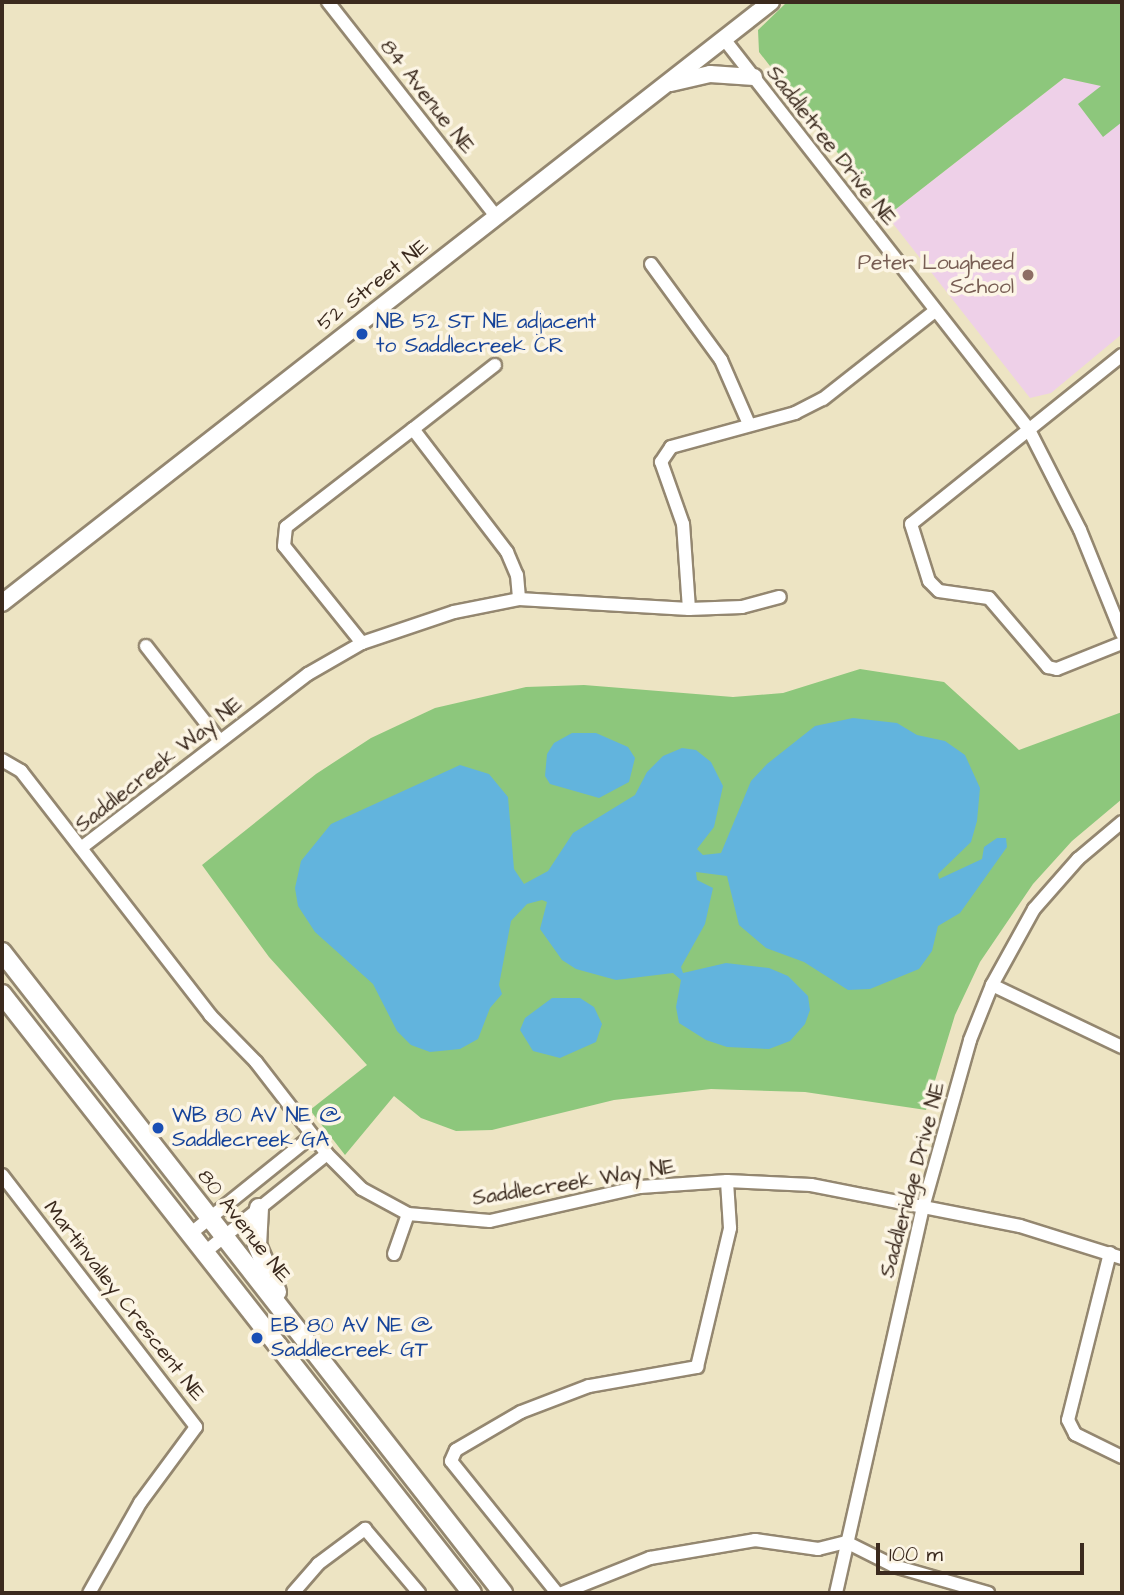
<!DOCTYPE html>
<html>
<head>
<meta charset="utf-8">
<style>
	body { margin:0 }
	#map { position:relative; width:1124px; height:1595px; overflow:hidden; background:#ede4c3; font-family:"Architects Daughter",sans-serif }
	div>[style] { position:absolute }
	[style*='--x'] { left:calc(var(--x)*1px); top:calc(var(--y)*1px); width:calc(var(--w)*1px); rotate:calc(var(--a)*1deg) }
	.built>* { inset:0; background:#eed0e8 }
	.green>* { inset:0; background:#8dc77c }
	.water>* { inset:0; background:#62b4dd }
	.roads { filter:drop-shadow(2px 0 #948770) drop-shadow(-2px 0 #948770) drop-shadow(0 2px #948770) drop-shadow(0 -2px #948770) }
	.minor>* { height:12px; margin:-6px; padding:0 6px; transform-origin:6px; border-radius:6px; background:#fff }
	.tertiary>* { height:16px; margin:-8px; padding:0 8px; transform-origin:8px; border-radius:8px; background:#fff }
	.secondary>* { height:18px; margin:-9px; padding:0 9px; transform-origin:9px; border-radius:9px; background:#fff }
	.dots>* { width:19px; height:19px; translate:-50% -50%; box-sizing:border-box; border:4px solid #fcf5e5; border-radius:50% }
	span { translate:-50% -50%; white-space:nowrap; text-align:center; line-height:1.15; -webkit-text-stroke:7px #fcf5e5; paint-order:stroke }
	.street-label { font-size:21px; color:#3b2a1e }
	.education-label { font-size:21px; color:#785e54 }
	.right { translate:-100% -50%; text-align:right }
	.transit-label { font-size:21px; color:#164399 }
	.left { translate:0 -50%; text-align:left }
	.frame { position:absolute; inset:0; border:4px solid #3b2a1e; pointer-events:none }
	.scale { position:absolute; left:876px; top:1543px; width:208px; height:32px; box-sizing:border-box; border:4px solid #3b2a1e; border-top:0; padding-left:9px; font-size:21px; line-height:24px; white-space:nowrap; color:#3b2a1e; -webkit-text-stroke:5px #fcf5e5; paint-order:stroke }
</style>
</head>
<body>
<div id="map">
	<div class="built">
		<div style="clip-path:polygon(1064px 78px,1122px 90px,1122px 334px,1051px 393px,1030px 398px,887px 216px)"></div>
	</div>
	<div class="green">
		<div style="clip-path:polygon(787px 2px,1122px 2px,1122px 122px,1103px 137px,1078px 104px,1101px 86px,1064px 78px,887px 216px,759px 52px,758px 30px)"></div>
		<div style="clip-path:polygon(860px 669px,944px 682px,1019px 750px,1122px 712px,1122px 799px,1072px 841px,1033px 884px,980px 962px,955px 1015px,926px 1110px,805px 1092px,711px 1089px,614px 1100px,492px 1130px,456px 1131px,421px 1118px,394px 1096px,345px 1155px,310px 1110px,367px 1065px,269px 957px,202px 865px,316px 774px,371px 738px,435px 708px,526px 687px,584px 685px,733px 697px,783px 693px)"></div>
	</div>
	<div class="water">
		<div style="clip-path:polygon(853px 718px,897px 723px,917px 735px,945px 741px,965px 755px,980px 788px,977px 821px,971px 842px,938px 874px,939px 879px,982px 859px,984px 847px,997px 838px,1006px 838px,1007px 847px,960px 913px,938px 926px,932px 951px,919px 969px,870px 989px,848px 990px,804px 962px,766px 948px,739px 925px,727px 876px,696px 872px,697px 880px,713px 888px,705px 924px,681px 967px,683px 973px,726px 963px,769px 968px,788px 976px,808px 996px,810px 1010px,805px 1024px,790px 1041px,769px 1049px,727px 1047px,706px 1040px,679px 1023px,676px 1007px,681px 980px,673px 973px,616px 980px,576px 969px,562px 960px,540px 929px,547px 902px,542px 900px,527px 904px,511px 921px,499px 985px,502px 994px,490px 1008px,478px 1039px,460px 1049px,430px 1052px,411px 1045px,397px 1031px,373px 984px,315px 932px,298px 906px,295px 888px,301px 861px,331px 824px,460px 765px,489px 774px,508px 797px,514px 869px,524px 884px,548px 871px,573px 833px,635px 795px,647px 772px,663px 756px,682px 748px,696px 750px,711px 762px,723px 786px,714px 827px,697px 849px,703px 855px,721px 853px,751px 781px,767px 764px,815px 726px)"></div>
		<div style="clip-path:polygon(572px 733px,596px 733px,628px 747px,635px 758px,629px 782px,599px 798px,550px 784px,545px 776px,547px 754px,554px 743px)"></div>
		<div style="clip-path:polygon(552px 998px,580px 998px,594px 1007px,602px 1024px,596px 1042px,560px 1058px,533px 1051px,520px 1030px,525px 1018px)"></div>
	</div>
	<div class="roads">
		<div class="minor">
			<div style="--x:328;--y:2;--w:272;--a:51.9"></div>
			<div style="--x:724;--y:39;--w:494;--a:52"></div>
			<div style="--x:1028;--y:428;--w:114;--a:63"></div>
			<div style="--x:1080;--y:530;--w:112;--a:68"></div>
			<div style="--x:651;--y:264;--w:119;--a:53.9"></div>
			<div style="--x:721;--y:360;--w:70;--a:66.4"></div>
			<div style="--x:1122;--y:355;--w:270;--a:141.3"></div>
			<div style="--x:911;--y:524;--w:60;--a:72.5"></div>
			<div style="--x:929;--y:581;--w:14;--a:45"></div>
			<div style="--x:939;--y:591;--w:50;--a:8"></div>
			<div style="--x:989;--y:598;--w:91;--a:49.5"></div>
			<div style="--x:1048;--y:667;--w:9;--a:13"></div>
			<div style="--x:1057;--y:669;--w:70;--a:-21.8"></div>
			<div style="--x:413;--y:429;--w:104;--a:-38"></div>
			<div style="--x:689;--y:609;--w:85;--a:-94"></div>
			<div style="--x:683;--y:524;--w:66;--a:-109.5"></div>
			<div style="--x:661;--y:462;--w:18;--a:-56"></div>
			<div style="--x:671;--y:447;--w:129;--a:-15.3"></div>
			<div style="--x:795;--y:413;--w:31;--a:-27"></div>
			<div style="--x:823;--y:399;--w:142;--a:-38.2"></div>
			<div style="--x:362;--y:643;--w:124;--a:-128.8"></div>
			<div style="--x:284;--y:546;--w:19;--a:-84"></div>
			<div style="--x:286;--y:527;--w:160;--a:-37.7"></div>
			<div style="--x:413;--y:429;--w:155;--a:52.6"></div>
			<div style="--x:507;--y:552;--w:25;--a:67"></div>
			<div style="--x:517;--y:575;--w:24;--a:85"></div>
			<div style="--x:146;--y:646;--w:120;--a:52.1"></div>
			<div style="--x:2;--y:760;--w:22;--a:30"></div>
			<div style="--x:21;--y:771;--w:309;--a:52.2"></div>
			<div style="--x:210;--y:1015;--w:66;--a:45.6"></div>
			<div style="--x:256;--y:1062;--w:116;--a:52.3"></div>
			<div style="--x:327;--y:1154;--w:49;--a:45"></div>
			<div style="--x:362;--y:1189;--w:52;--a:28.5"></div>
			<div style="--x:408;--y:1214;--w:82;--a:4.9"></div>
			<div style="--x:490;--y:1221;--w:154;--a:-12.8"></div>
			<div style="--x:640;--y:1187;--w:87;--a:-3.9"></div>
			<div style="--x:727;--y:1181;--w:84;--a:2.7"></div>
			<div style="--x:811;--y:1185;--w:213;--a:11.1"></div>
			<div style="--x:1020;--y:1226;--w:107;--a:17.4"></div>
			<div style="--x:81;--y:848;--w:286;--a:-37.5"></div>
			<div style="--x:308;--y:674;--w:62;--a:-29.9"></div>
			<div style="--x:362;--y:643;--w:97;--a:-18.6"></div>
			<div style="--x:454;--y:612;--w:66;--a:-11.3"></div>
			<div style="--x:519;--y:599;--w:170;--a:3.4"></div>
			<div style="--x:689;--y:609;--w:53;--a:-2.2"></div>
			<div style="--x:742;--y:607;--w:39;--a:-15"></div>
			<div style="--x:992;--y:985;--w:144;--a:25.5"></div>
			<div style="--x:2;--y:1175;--w:318;--a:52.4"></div>
			<div style="--x:196;--y:1427;--w:94;--a:126.4"></div>
			<div style="--x:140;--y:1503;--w:103;--a:119.5"></div>
			<div style="--x:190;--y:1234;--w:156;--a:-38.8"></div>
			<div style="--x:205;--y:1252;--w:156;--a:-38.8"></div>
			<div style="--x:1110;--y:1253;--w:172;--a:104.1"></div>
			<div style="--x:1068;--y:1420;--w:16;--a:63"></div>
			<div style="--x:1075;--y:1434;--w:52;--a:26.1"></div>
			<div style="--x:394;--y:1254;--w:42;--a:-70.7"></div>
			<div style="--x:293;--y:1593;--w:38;--a:-49"></div>
			<div style="--x:318;--y:1564;--w:59;--a:-36.7"></div>
			<div style="--x:365;--y:1529;--w:84;--a:49.8"></div>
			<div style="--x:557;--y:1593;--w:169;--a:-128.8"></div>
			<div style="--x:451;--y:1461;--w:12;--a:-66"></div>
			<div style="--x:456;--y:1450;--w:75;--a:-30.3"></div>
			<div style="--x:521;--y:1412;--w:73;--a:-20.9"></div>
			<div style="--x:589;--y:1386;--w:110;--a:-10"></div>
			<div style="--x:697;--y:1367;--w:143;--a:-76.6"></div>
			<div style="--x:730;--y:1228;--w:47;--a:-93.7"></div>
			<div style="--x:562;--y:1593;--w:95;--a:-21.7"></div>
			<div style="--x:650;--y:1558;--w:107;--a:-9.7"></div>
			<div style="--x:755;--y:1540;--w:64;--a:8.1"></div>
			<div style="--x:818;--y:1549;--w:29;--a:-14"></div>
			<div style="--x:846;--y:1542;--w:54;--a:26.6"></div>
			<div style="--x:894;--y:1566;--w:98;--a:16"></div>
			<div style="--x:836;--y:1593;--w:399;--a:-77.3"></div>
			<div style="--x:924;--y:1204;--w:170;--a:-74.3"></div>
			<div style="--x:970;--y:1040;--w:59;--a:-68.2"></div>
			<div style="--x:992;--y:985;--w:87;--a:-61.1"></div>
			<div style="--x:1034;--y:909;--w:67;--a:-48.7"></div>
			<div style="--x:1078;--y:859;--w:57;--a:-40.1"></div>
		</div>
		<div class="tertiary">
			<div style="--x:671;--y:83;--w:40;--a:-13"></div>
			<div style="--x:710;--y:74;--w:44;--a:3.9"></div>
			<div style="--x:2;--y:603;--w:976;--a:-38.01"></div>
		</div>
		<div class="secondary">
			<div style="--x:2;--y:952;--w:814;--a:51.99"></div>
			<div style="--x:2;--y:994;--w:761;--a:51.88"></div>
			<div style="--x:259;--y:1208;--w:37;--a:93"></div>
			<div style="--x:257;--y:1245;--w:51;--a:66.9"></div>
		</div>
	</div>
	<div class="dots">
		<div style="left:1028px;top:275px;background:#8d6e63"></div>
		<div style="left:362px;top:334px;background:#1a4fb4"></div>
		<div style="left:158px;top:1128px;background:#1a4fb4"></div>
		<div style="left:257px;top:1338px;background:#1a4fb4"></div>
	</div>
	<div class="street-label">
		<span style="left:427px;top:97px;rotate:52deg">84 Avenue NE</span>
		<span style="left:831px;top:146px;rotate:52deg">Saddletree Drive NE</span>
		<span style="left:373px;top:285px;rotate:-38deg">52 Street NE</span>
		<span style="left:159px;top:765px;rotate:-38deg">Saddlecreek Way NE</span>
		<span style="left:913px;top:1180px;rotate:-75deg">Saddleridge Drive NE</span>
		<span style="left:574px;top:1183px;rotate:-9deg">Saddlecreek Way NE</span>
		<span style="left:244px;top:1226px;rotate:52deg">80 Avenue NE</span>
		<span style="left:124px;top:1301px;rotate:52deg">Martinvalley Crescent NE</span>
	</div>
	<div class="education-label">
		<span class="right" style="left:1014px;top:275px">Peter Lougheed<br>School</span>
	</div>
	<div class="transit-label">
		<span class="left" style="left:376px;top:334px">NB 52 ST NE adjacent<br>to Saddlecreek CR</span>
		<span class="left" style="left:172px;top:1128px">WB 80 AV NE @<br>Saddlecreek GA</span>
		<span class="left" style="left:271px;top:1338px">EB 80 AV NE @<br>Saddlecreek GT</span>
	</div>
	<div class="frame"></div>
	<div class="scale">100 m</div>
</div>
</body>
</html>
